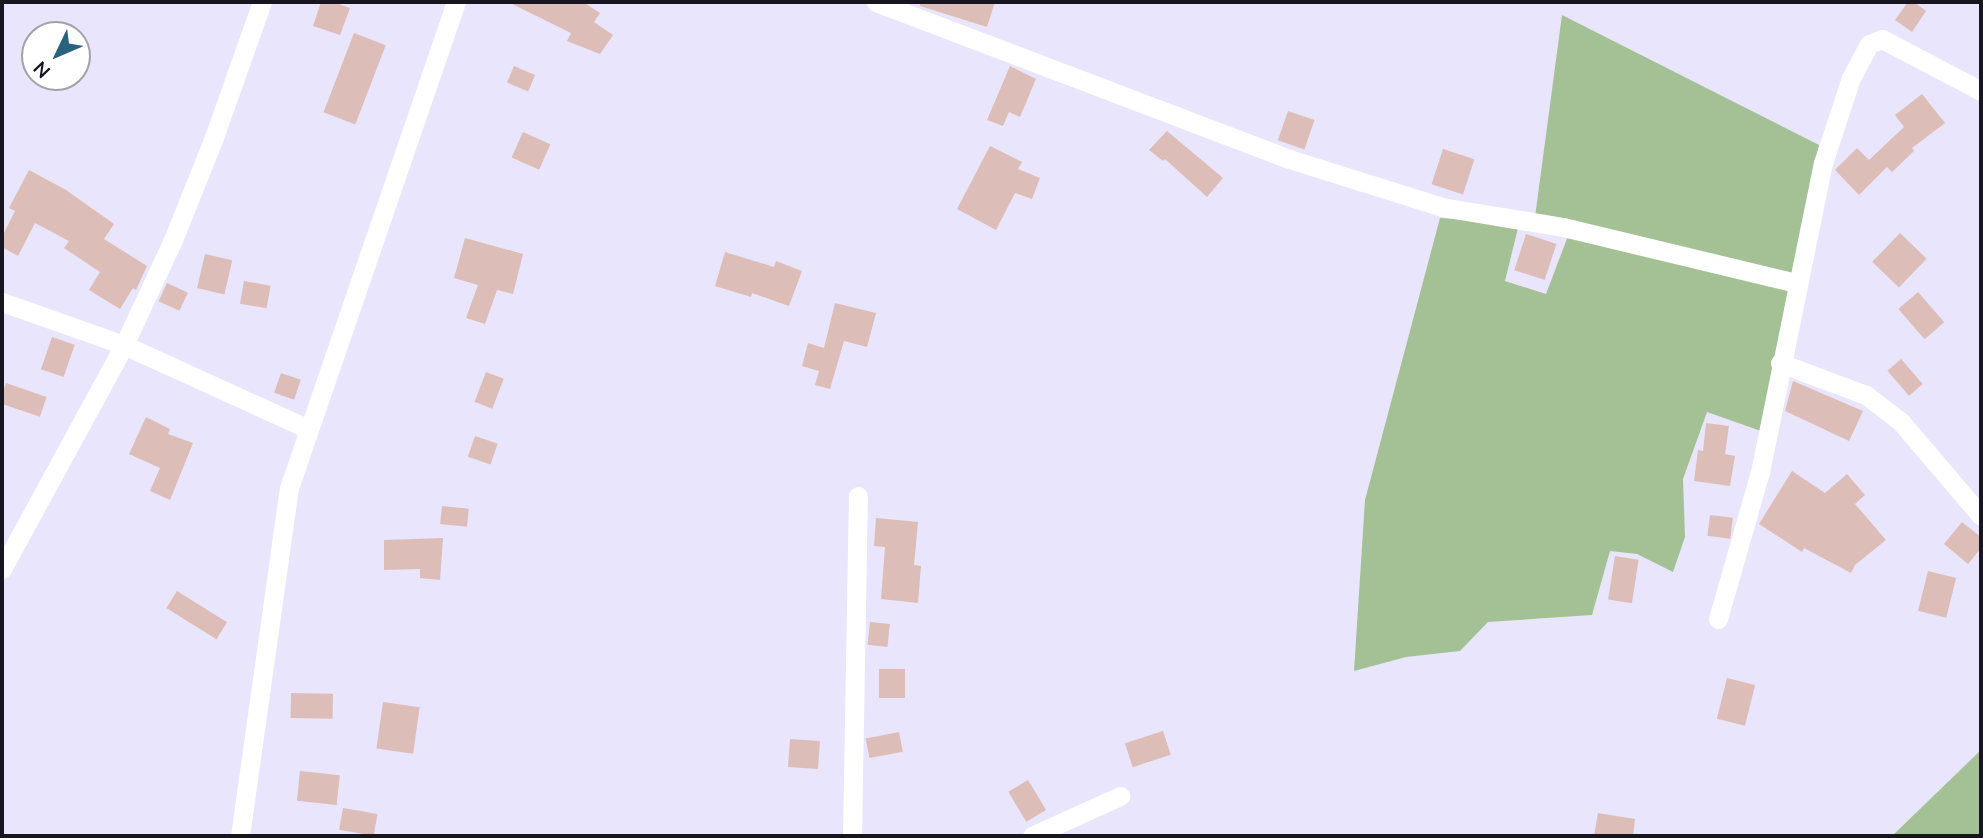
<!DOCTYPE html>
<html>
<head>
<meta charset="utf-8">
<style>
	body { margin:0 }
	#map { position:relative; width:1983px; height:838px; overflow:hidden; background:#e9e5fc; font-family:"Nunito Sans",sans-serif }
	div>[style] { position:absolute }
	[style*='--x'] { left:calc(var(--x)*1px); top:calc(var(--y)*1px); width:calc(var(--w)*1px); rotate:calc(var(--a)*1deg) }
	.green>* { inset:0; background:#a3c195 }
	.building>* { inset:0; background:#ddbdb7; transform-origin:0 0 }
	.street>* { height:19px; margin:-9.5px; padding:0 9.5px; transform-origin:9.5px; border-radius:9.5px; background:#fff }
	span { translate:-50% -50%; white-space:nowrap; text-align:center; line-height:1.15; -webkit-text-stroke:7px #fff; paint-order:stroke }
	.frame { position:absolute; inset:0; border:4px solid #17151f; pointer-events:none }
	.north { position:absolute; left:21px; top:21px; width:70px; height:70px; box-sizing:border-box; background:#fff; border:2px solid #a2a1a5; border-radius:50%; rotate:226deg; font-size:19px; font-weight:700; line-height:28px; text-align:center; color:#17151f }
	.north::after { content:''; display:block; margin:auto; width:24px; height:32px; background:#2a617c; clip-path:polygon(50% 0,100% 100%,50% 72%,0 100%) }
</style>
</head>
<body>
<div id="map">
	<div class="green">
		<div style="clip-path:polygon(1562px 15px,1819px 145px,1793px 278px,1535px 217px)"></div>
		<div style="clip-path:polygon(1440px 218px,1519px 224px,1505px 281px,1546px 294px,1568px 236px,1793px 285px,1761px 431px,1707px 412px,1683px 479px,1685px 537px,1673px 572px,1637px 554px,1610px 551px,1592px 615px,1488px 622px,1460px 651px,1406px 657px,1354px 671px,1365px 500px)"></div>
		<div style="clip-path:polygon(1981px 750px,1981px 836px,1892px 836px)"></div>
	</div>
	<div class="building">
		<div style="clip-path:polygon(321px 2px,333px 2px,350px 8px,340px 35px,313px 26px)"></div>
		<div style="clip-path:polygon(508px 2px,583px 2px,600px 13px,594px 22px,613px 35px,600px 54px,567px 41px,571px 33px)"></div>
		<div style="clip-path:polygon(920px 2px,995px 2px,987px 27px,920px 6px)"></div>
		<div style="clip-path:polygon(1908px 2px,1914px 2px,1926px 11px,1912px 32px,1895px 20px)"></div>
		<div style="left:354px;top:33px;width:34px;height:85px;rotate:21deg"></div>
		<div style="left:514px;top:66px;width:23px;height:18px;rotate:23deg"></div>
		<div style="clip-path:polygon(1010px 66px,1036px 79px,1020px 117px,1009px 112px,1003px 126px,987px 120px)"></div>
		<div style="clip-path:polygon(1922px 94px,1945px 123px,1912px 148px,1914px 151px,1892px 172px,1887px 167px,1859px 195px,1835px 170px,1857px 148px,1869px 160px,1904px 127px,1895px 115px)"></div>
		<div style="left:1288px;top:111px;width:28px;height:31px;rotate:19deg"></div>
		<div style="clip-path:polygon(1167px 131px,1223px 178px,1207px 197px,1165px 159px,1163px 161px,1149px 150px)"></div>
		<div style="left:523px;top:132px;width:30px;height:28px;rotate:24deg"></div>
		<div style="clip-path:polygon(990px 146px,1022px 162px,1018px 169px,1040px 178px,1032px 199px,1015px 193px,996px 230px,957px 209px)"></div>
		<div style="left:1443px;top:149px;width:33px;height:37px;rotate:18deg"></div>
		<div style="clip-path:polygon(29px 170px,66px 190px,114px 224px,104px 239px,147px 266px,136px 290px,133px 288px,120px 309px,89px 290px,100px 272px,64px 248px,69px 241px,35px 223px,18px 256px,2px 247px,2px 237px,15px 211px,9px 208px)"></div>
		<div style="left:1900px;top:233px;width:37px;height:40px;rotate:44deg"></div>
		<div style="left:1526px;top:234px;width:32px;height:38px;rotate:18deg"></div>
		<div style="clip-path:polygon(465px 238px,523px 254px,513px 294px,497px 290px,485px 324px,466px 318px,478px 285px,454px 278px)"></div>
		<div style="clip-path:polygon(725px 252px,774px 267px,776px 261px,802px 271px,789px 306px,752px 293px,751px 297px,715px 286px)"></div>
		<div style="left:205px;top:254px;width:28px;height:35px;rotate:13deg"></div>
		<div style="left:244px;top:281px;width:27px;height:23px;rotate:10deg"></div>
		<div style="left:167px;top:283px;width:23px;height:20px;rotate:25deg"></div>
		<div style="left:1918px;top:292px;width:40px;height:26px;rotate:49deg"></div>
		<div style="clip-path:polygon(835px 303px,876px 313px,867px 347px,844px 341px,830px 389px,815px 385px,819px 371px,802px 366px,808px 343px,824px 348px)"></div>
		<div style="left:52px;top:337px;width:24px;height:34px;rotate:19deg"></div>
		<div style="left:1901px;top:359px;width:33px;height:18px;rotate:49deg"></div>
		<div style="left:486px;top:372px;width:19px;height:32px;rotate:21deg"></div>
		<div style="left:281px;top:373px;width:21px;height:21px;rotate:19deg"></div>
		<div style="clip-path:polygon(1793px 381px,1863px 411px,1849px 441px,1785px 411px)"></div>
		<div style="left:6px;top:383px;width:43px;height:21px;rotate:19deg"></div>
		<div style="clip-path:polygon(146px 417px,170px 429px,168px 434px,193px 443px,170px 500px,150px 491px,160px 468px,129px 454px)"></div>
		<div style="clip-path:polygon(1706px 423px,1729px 426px,1725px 454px,1735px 456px,1730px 486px,1694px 481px,1698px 450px,1703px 451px)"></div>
		<div style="left:475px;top:436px;width:24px;height:22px;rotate:19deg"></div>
		<div style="clip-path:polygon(1792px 471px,1825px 493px,1847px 474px,1865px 495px,1855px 504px,1886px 540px,1855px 565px,1851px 573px,1804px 548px,1802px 552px,1759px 524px)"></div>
		<div style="left:442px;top:506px;width:27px;height:18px;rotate:6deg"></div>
		<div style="left:1710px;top:515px;width:23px;height:21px;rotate:7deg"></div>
		<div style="clip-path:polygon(876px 518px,918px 522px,914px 565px,921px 566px,918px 603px,881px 599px,885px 547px,874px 546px)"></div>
		<div style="clip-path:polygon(1962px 522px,1981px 537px,1981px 548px,1968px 564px,1944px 544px)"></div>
		<div style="clip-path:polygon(443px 538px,440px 580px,420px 578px,420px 569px,384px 570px,384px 540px)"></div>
		<div style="left:1615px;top:556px;width:24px;height:44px;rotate:9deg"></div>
		<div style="left:1928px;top:571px;width:29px;height:41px;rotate:14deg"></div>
		<div style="left:177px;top:591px;width:59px;height:20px;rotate:32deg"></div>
		<div style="left:870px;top:622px;width:20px;height:23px;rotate:6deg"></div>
		<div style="left:879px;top:669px;width:26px;height:29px"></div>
		<div style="left:1727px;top:678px;width:29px;height:42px;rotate:14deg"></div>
		<div style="left:291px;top:693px;width:42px;height:25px;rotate:1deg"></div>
		<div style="left:383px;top:702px;width:37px;height:47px;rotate:8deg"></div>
		<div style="left:1163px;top:731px;width:25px;height:40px;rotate:72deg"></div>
		<div style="left:899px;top:732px;width:20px;height:34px;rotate:79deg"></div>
		<div style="left:790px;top:739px;width:30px;height:28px;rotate:4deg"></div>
		<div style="left:300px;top:771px;width:40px;height:30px;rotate:6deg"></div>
		<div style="left:1028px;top:780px;width:35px;height:23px;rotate:59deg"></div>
		<div style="left:343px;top:808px;width:35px;height:22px;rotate:10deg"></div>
		<div style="clip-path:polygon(1598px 813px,1635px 819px,1633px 836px,1594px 836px)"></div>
	</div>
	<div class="street">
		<div style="--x:876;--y:2;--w:439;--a:20.8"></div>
		<div style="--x:1286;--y:158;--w:164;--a:17.4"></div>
		<div style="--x:1442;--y:207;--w:123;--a:9.4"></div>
		<div style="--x:1563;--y:227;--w:240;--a:13.5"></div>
		<div style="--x:2;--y:302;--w:129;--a:19.4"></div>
		<div style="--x:124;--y:345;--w:202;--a:24.5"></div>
		<div style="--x:1780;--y:363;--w:92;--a:20.4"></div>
		<div style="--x:1866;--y:395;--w:44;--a:37.6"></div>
		<div style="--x:1901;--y:422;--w:123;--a:49.6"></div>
		<div style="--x:2;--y:569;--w:255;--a:-61.4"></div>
		<div style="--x:124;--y:345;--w:116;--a:-65"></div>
		<div style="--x:173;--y:240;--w:108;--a:-68.2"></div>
		<div style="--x:213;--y:140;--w:146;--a:-70.5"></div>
		<div style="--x:1718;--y:619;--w:153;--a:-74.1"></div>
		<div style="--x:1760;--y:472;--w:315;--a:-78.5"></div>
		<div style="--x:1823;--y:163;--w:89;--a:-71.8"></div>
		<div style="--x:1851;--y:78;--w:38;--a:-62"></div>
		<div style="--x:1869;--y:44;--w:14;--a:-21"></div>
		<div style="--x:1882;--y:39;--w:112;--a:27.7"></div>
		<div style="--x:240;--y:836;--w:351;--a:-82"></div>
		<div style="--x:289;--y:488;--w:514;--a:-71.04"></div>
		<div style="--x:852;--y:836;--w:340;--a:-89"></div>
		<div style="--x:1032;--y:836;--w:97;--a:-24.4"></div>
	</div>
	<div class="frame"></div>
	<div class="north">N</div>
</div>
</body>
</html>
